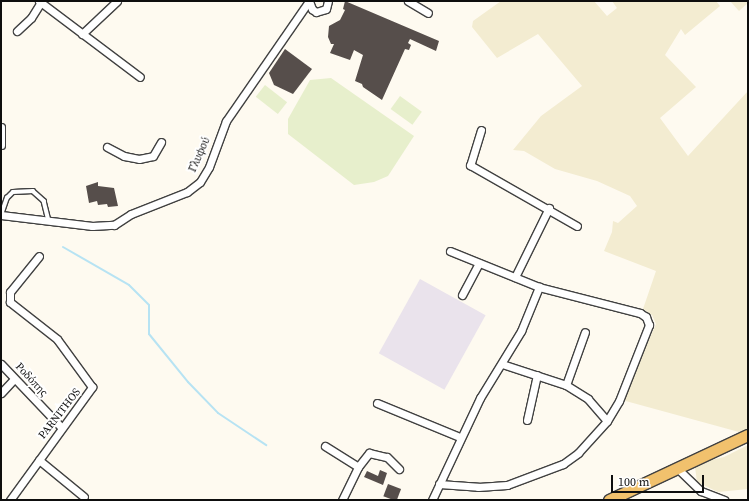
<!DOCTYPE html>
<html>
<head>
<meta charset="utf-8">
<style>
	body { margin:0 }
	#map { position:relative; width:749px; height:501px; overflow:hidden; background:#fefaf0; font-family:"Source Serif 4",serif }
	div>[style] { position:absolute }
	[style*='--x'] { left:calc(var(--x)*1px); top:calc(var(--y)*1px); width:calc(var(--w)*1px); rotate:calc(var(--a)*1deg) }
	.industrial>* { inset:0; background:#eae3ec; transform-origin:0 0 }
	.farmland>* { inset:0; background:#f3ecd1 }
	.pitch>* { inset:0; background:#e7efcc; transform-origin:0 0 }
	.stream>* { height:2px; margin:-1px; padding:0 1px; transform-origin:1px; border-radius:1px; background:#b7e3f3 }
	.building>* { inset:0; background:#564e4b; transform-origin:0 0 }
	.roads { filter:drop-shadow(1px 0 #414141) drop-shadow(-1px 0 #414141) drop-shadow(0 1px #414141) drop-shadow(0 -1px #414141) }
	.lane>* { height:3.5px; margin:-1.75px; padding:0 1.75px; transform-origin:1.75px; border-radius:1.75px; background:#fff }
	.street>* { height:7px; margin:-3.5px; padding:0 3.5px; transform-origin:3.5px; border-radius:3.5px; background:#fff }
	.primary>* { height:11px; margin:-5.5px; padding:0 5.5px; transform-origin:5.5px; border-radius:5.5px; background:#f1c16d }
	span { translate:-50% -50%; white-space:nowrap; text-align:center; line-height:1.15; -webkit-text-stroke:4px #fff; paint-order:stroke }
	.street-label { font-size:11px; color:#0e0e0e }
	.frame { position:absolute; inset:0; border:2px solid #0e0e0e; pointer-events:none }
	.scale { position:absolute; left:611px; top:475px; width:93px; height:18px; box-sizing:border-box; border:2px solid #0e0e0e; border-top:0; padding-left:5px; font-size:12px; line-height:14px; white-space:nowrap; color:#0e0e0e; -webkit-text-stroke:3px #fff; paint-order:stroke }
</style>
</head>
<body>
<div id="map">
	<div class="industrial">
		<div style="left:420px;top:279px;width:75px;height:85px;rotate:29deg"></div>
	</div>
	<div class="farmland">
		<div style="clip-path:polygon(501px 1px,594px 1px,607px 16px,617px 8px,612px 1px,716px 1px,720px 6px,685px 35px,681px 29px,665px 55px,696px 87px,660px 118px,688px 156px,748px 91px,748px 431px,739px 432px,622px 400px,656px 324px,652px 315px,643px 309px,656px 271px,604px 251px,612px 232px,613px 221px,618px 223px,637px 206px,630px 196px,597px 181px,555px 169px,524px 151px,513px 150px,541px 116px,582px 86px,538px 34px,497px 58px,472px 27px,473px 21px)"></div>
		<div style="clip-path:polygon(730px 1px,748px 1px,748px 3px,739px 11px)"></div>
		<div style="clip-path:polygon(748px 445px,748px 489px,718px 492px,697px 482px,695px 467px,703px 462px,724px 457px)"></div>
	</div>
	<div class="pitch">
		<div style="clip-path:polygon(331px 78px,414px 136px,388px 176px,374px 182px,354px 185px,288px 134px,288px 119px,310px 80px)"></div>
		<div style="left:265px;top:85px;width:28px;height:15px;rotate:38deg"></div>
		<div style="left:400px;top:96px;width:27px;height:16px;rotate:36deg"></div>
	</div>
	<div class="stream">
		<div style="--x:63;--y:247;--w:76;--a:29.9"></div>
		<div style="--x:129;--y:285;--w:28;--a:45"></div>
		<div style="--x:149;--y:305;--w:29;--a:90"></div>
		<div style="--x:149;--y:334;--w:62;--a:50.9"></div>
		<div style="--x:188;--y:382;--w:43;--a:45.9"></div>
		<div style="--x:218;--y:413;--w:58;--a:33.7"></div>
	</div>
	<div class="building">
		<div style="clip-path:polygon(345px 1px,439px 41px,436px 51px,410px 39px,408px 43px,411px 45px,409px 50px,405px 49px,382px 100px,363px 87px,362px 84px,355px 81px,363px 55px,354px 50px,350px 60px,330px 53px,334px 44px,331px 44px,328px 37px,329px 26px,340px 20px,345px 10px,343px 9px)"></div>
		<div style="clip-path:polygon(285px 49px,312px 69px,293px 94px,274px 85px,269px 73px)"></div>
		<div style="clip-path:polygon(98px 182px,98px 186px,114px 188px,118px 206px,108px 207px,107px 204px,98px 205px,97px 201px,89px 203px,86px 186px)"></div>
		<div style="clip-path:polygon(380px 470px,387px 473px,383px 485px,364px 477px,367px 471px,378px 476px)"></div>
		<div style="left:388px;top:484px;width:14px;height:13px;rotate:21deg"></div>
	</div>
	<div class="roads">
		<div class="lane">
			<div style="--x:1;--y:215;--w:18;--a:-71"></div>
			<div style="--x:7;--y:198;--w:8;--a:-45"></div>
			<div style="--x:13;--y:192;--w:20;--a:-3"></div>
			<div style="--x:33;--y:191;--w:15;--a:42"></div>
			<div style="--x:44;--y:201;--w:21;--a:76"></div>
		</div>
		<div class="street">
			<div style="--x:39;--y:1;--w:126;--a:37"></div>
			<div style="--x:309;--y:1;--w:9;--a:69"></div>
			<div style="--x:312;--y:9;--w:5;--a:37"></div>
			<div style="--x:316;--y:12;--w:10;--a:-17"></div>
			<div style="--x:326;--y:9;--w:8;--a:-76"></div>
			<div style="--x:408;--y:1;--w:23;--a:31"></div>
			<div style="--x:17;--y:31;--w:19;--a:-43"></div>
			<div style="--x:31;--y:18;--w:19;--a:-58"></div>
			<div style="--x:82;--y:34;--w:48;--a:-43.3"></div>
			<div style="--x:1;--y:127;--w:18;--a:90"></div>
			<div style="--x:481;--y:130;--w:37;--a:107"></div>
			<div style="--x:470;--y:165;--w:123;--a:29.7"></div>
			<div style="--x:107;--y:147;--w:19;--a:28"></div>
			<div style="--x:124;--y:156;--w:15;--a:11"></div>
			<div style="--x:139;--y:159;--w:14;--a:-12"></div>
			<div style="--x:153;--y:156;--w:16;--a:-60"></div>
			<div style="--x:1;--y:215;--w:92;--a:6.9"></div>
			<div style="--x:92;--y:226;--w:22;--a:-3"></div>
			<div style="--x:114;--y:225;--w:20;--a:-33"></div>
			<div style="--x:131;--y:214;--w:60;--a:-21.4"></div>
			<div style="--x:187;--y:192;--w:16;--a:-38"></div>
			<div style="--x:200;--y:182;--w:17;--a:-59"></div>
			<div style="--x:209;--y:167;--w:49;--a:-69.7"></div>
			<div style="--x:226;--y:121;--w:146;--a:-55.3"></div>
			<div style="--x:515;--y:277;--w:77;--a:-63.8"></div>
			<div style="--x:462;--y:295;--w:36;--a:-62"></div>
			<div style="--x:1;--y:364;--w:88;--a:46.4"></div>
			<div style="--x:502;--y:364;--w:67;--a:18.2"></div>
			<div style="--x:566;--y:385;--w:26;--a:32"></div>
			<div style="--x:588;--y:399;--w:29;--a:49"></div>
			<div style="--x:566;--y:385;--w:56;--a:-70.3"></div>
			<div style="--x:1;--y:393;--w:19;--a:-47"></div>
			<div style="--x:377;--y:403;--w:90;--a:22.3"></div>
			<div style="--x:527;--y:420;--w:46;--a:-77.5"></div>
			<div style="--x:325;--y:446;--w:39;--a:32"></div>
			<div style="--x:39;--y:460;--w:58;--a:39.4"></div>
			<div style="--x:677;--y:468;--w:33;--a:44"></div>
			<div style="--x:701;--y:491;--w:25;--a:21"></div>
			<div style="--x:439;--y:484;--w:39;--a:4"></div>
			<div style="--x:478;--y:487;--w:29;--a:-4"></div>
			<div style="--x:507;--y:485;--w:60;--a:-20.6"></div>
			<div style="--x:563;--y:464;--w:19;--a:-36"></div>
			<div style="--x:578;--y:453;--w:43;--a:-47.8"></div>
			<div style="--x:607;--y:421;--w:23;--a:-59"></div>
			<div style="--x:619;--y:401;--w:82;--a:-68.5"></div>
			<div style="--x:649;--y:325;--w:9;--a:-111"></div>
			<div style="--x:646;--y:317;--w:7;--a:-146"></div>
			<div style="--x:640;--y:313;--w:104;--a:-165.6"></div>
			<div style="--x:539;--y:287;--w:96;--a:-158"></div>
			<div style="--x:10;--y:500;--w:140;--a:-54"></div>
			<div style="--x:92;--y:387;--w:59;--a:-126.1"></div>
			<div style="--x:57;--y:339;--w:60;--a:-141.8"></div>
			<div style="--x:10;--y:302;--w:10;--a:-90"></div>
			<div style="--x:10;--y:292;--w:46;--a:-51.1"></div>
			<div style="--x:342;--y:500;--w:37;--a:-64"></div>
			<div style="--x:358;--y:467;--w:18;--a:-52"></div>
			<div style="--x:369;--y:453;--w:18;--a:13"></div>
			<div style="--x:387;--y:457;--w:17;--a:45"></div>
			<div style="--x:432;--y:500;--w:113;--a:-64.8"></div>
			<div style="--x:480;--y:398;--w:79;--a:-58.5"></div>
			<div style="--x:521;--y:331;--w:48;--a:-67.8"></div>
		</div>
		<div class="primary">
			<div style="--x:609;--y:500;--w:153;--a:-25.1"></div>
		</div>
	</div>
	<div class="street-label">
		<span style="left:200px;top:155px;rotate:-66deg">Γλυφού</span>
		<span style="left:31px;top:380px;rotate:47deg">Ροδόπης</span>
		<span style="left:60px;top:414px;rotate:-52deg">PARNITHOS</span>
	</div>
	<div class="frame"></div>
	<div class="scale">100 m</div>
</div>
</body>
</html>
